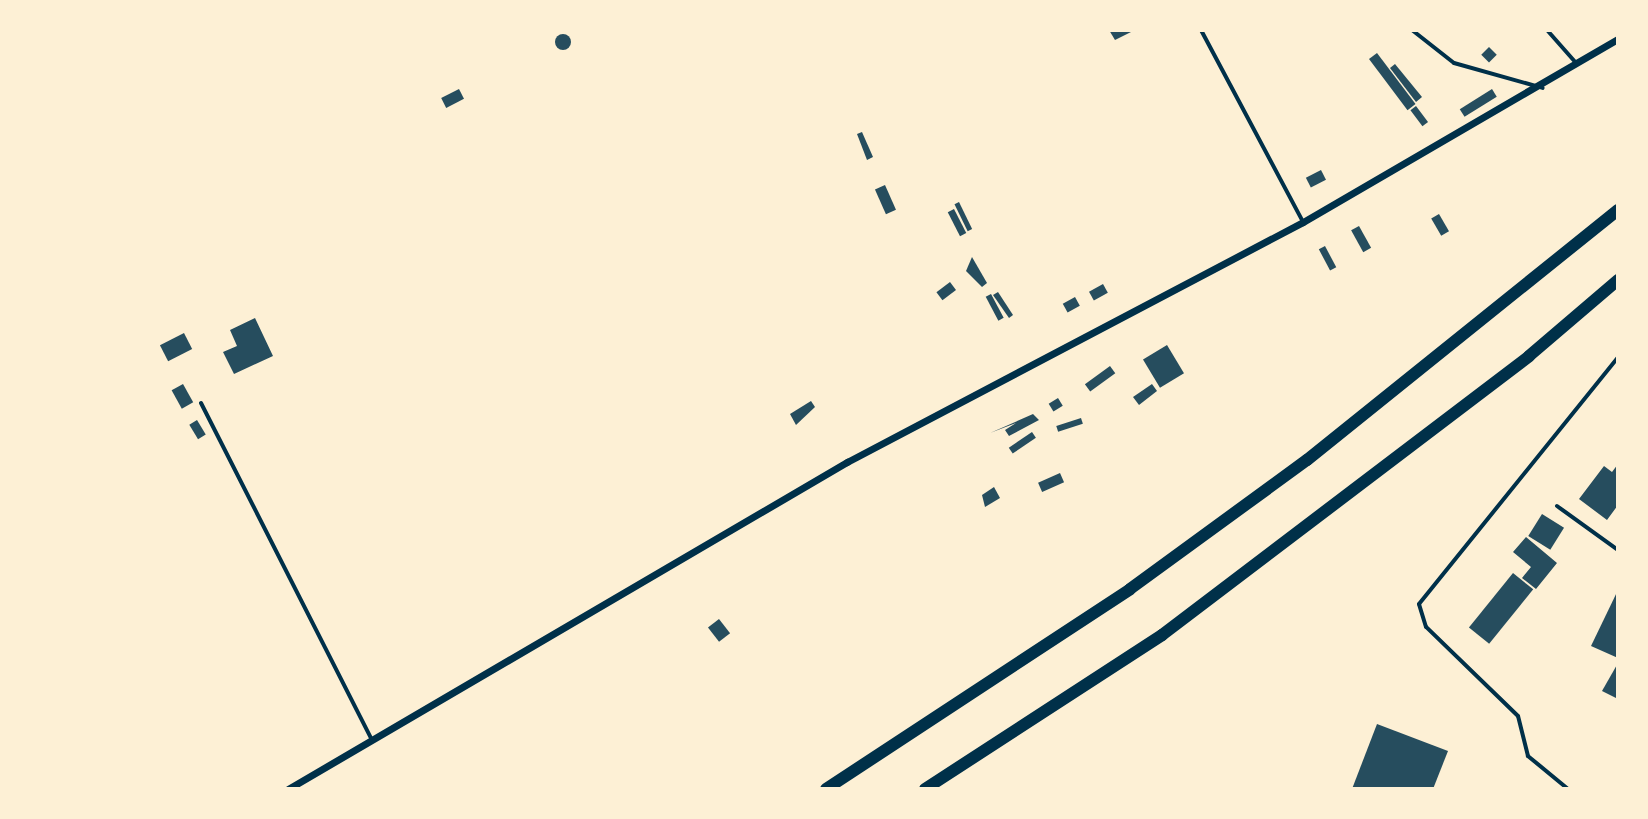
<!DOCTYPE html>
<html>
<head>
<meta charset="utf-8">
<style>
	body { margin:0 }
	#map { position:relative; width:1648px; height:819px; overflow:hidden; background:#fdf0d5; font-family:"Varela Round",sans-serif }
	div>[style] { position:absolute }
	[style*='--x'] { left:calc(var(--x)*1px); top:calc(var(--y)*1px); width:calc(var(--w)*1px); rotate:calc(var(--a)*1deg) }
	.building>* { inset:0; background:#264d5e; transform-origin:0 0 }
	.round { border-radius:50% }
	.service>* { height:4px; margin:-2px; padding:0 2px; transform-origin:2px; border-radius:2px; background:#003049 }
	.minor>* { height:7px; margin:-3.5px; padding:0 3.5px; transform-origin:3.5px; border-radius:3.5px; background:#003049 }
	.motorway>* { height:12px; margin:-6px; padding:0 6px; transform-origin:6px; border-radius:6px; background:#003049 }
	span { translate:-50% -50%; white-space:nowrap; text-align:center; line-height:1.15; -webkit-text-stroke:6px #fdf0d5; paint-order:stroke }
	.frame { position:absolute; inset:0; border:32px solid #fdf0d5; pointer-events:none }
</style>
</head>
<body>
<div id="map">
	<div class="building">
		<div style="clip-path:polygon(1109px 30px,1135px 30px,1115px 40px)"></div>
		<div class="round" style="left:555px;top:34px;width:16px;height:16px"></div>
		<div style="left:1489px;top:47px;width:11px;height:11px;rotate:45deg"></div>
		<div style="left:1377px;top:53px;width:64px;height:10px;rotate:53deg"></div>
		<div style="clip-path:polygon(1395px 64px,1422px 97px,1416px 102px,1390px 68px)"></div>
		<div style="left:459px;top:89px;width:11px;height:20px;rotate:63deg"></div>
		<div style="left:1492px;top:89px;width:9px;height:38px;rotate:58deg"></div>
		<div style="left:1416px;top:106px;width:20px;height:7px;rotate:53deg"></div>
		<div style="clip-path:polygon(862px 132px,873px 157px,867px 160px,857px 134px)"></div>
		<div style="left:1321px;top:170px;width:11px;height:17px;rotate:63deg"></div>
		<div style="left:885px;top:185px;width:27px;height:11px;rotate:66deg"></div>
		<div style="left:959px;top:202px;width:30px;height:5px;rotate:64deg"></div>
		<div style="left:954px;top:209px;width:27px;height:7px;rotate:63deg"></div>
		<div style="left:1439px;top:214px;width:20px;height:9px;rotate:60deg"></div>
		<div style="left:1359px;top:226px;width:25px;height:9px;rotate:61deg"></div>
		<div style="left:1325px;top:246px;width:24px;height:7px;rotate:62deg"></div>
		<div style="clip-path:polygon(972px 257px,987px 283px,982px 287px,966px 271px)"></div>
		<div style="left:950px;top:282px;width:10px;height:17px;rotate:53deg"></div>
		<div style="left:1103px;top:284px;width:10px;height:16px;rotate:61deg"></div>
		<div style="clip-path:polygon(998px 292px,1013px 315px,1009px 318px,993px 295px)"></div>
		<div style="left:991px;top:294px;width:27px;height:6px;rotate:62deg"></div>
		<div style="left:1075px;top:297px;width:10px;height:14px;rotate:61deg"></div>
		<div style="clip-path:polygon(255px 318px,273px 356px,234px 374px,223px 352px,237px 346px,230px 330px)"></div>
		<div style="left:184px;top:333px;width:18px;height:27px;rotate:63deg"></div>
		<div style="left:1167px;top:345px;width:33px;height:28px;rotate:59deg"></div>
		<div style="left:1110px;top:366px;width:9px;height:31px;rotate:54deg"></div>
		<div style="left:183px;top:384px;width:21px;height:13px;rotate:61deg"></div>
		<div style="clip-path:polygon(1152px 384px,1157px 391px,1139px 405px,1133px 397px)"></div>
		<div style="left:1058px;top:398px;width:9px;height:11px;rotate:58deg"></div>
		<div style="clip-path:polygon(811px 401px,815px 407px,796px 425px,790px 414px)"></div>
		<div style="clip-path:polygon(1033px 414px,1039px 420px,1009px 436px,1005px 430px,1016px 423px,990px 433px)"></div>
		<div style="left:1081px;top:418px;width:6px;height:26px;rotate:72deg"></div>
		<div style="left:197px;top:420px;width:17px;height:9px;rotate:59deg"></div>
		<div style="left:1032px;top:432px;width:7px;height:28px;rotate:56deg"></div>
		<div style="clip-path:polygon(1618px 464px,1618px 505px,1607px 520px,1579px 499px,1604px 466px,1612px 472px)"></div>
		<div style="left:1060px;top:473px;width:10px;height:24px;rotate:66deg"></div>
		<div style="clip-path:polygon(994px 487px,1000px 498px,985px 507px,982px 495px)"></div>
		<div style="left:1542px;top:514px;width:26px;height:26px;rotate:32deg"></div>
		<div style="clip-path:polygon(1526px 537px,1557px 563px,1536px 589px,1522px 578px,1531px 567px,1513px 552px)"></div>
		<div style="left:1513px;top:573px;width:26px;height:70px;rotate:39deg"></div>
		<div style="clip-path:polygon(1618px 590px,1618px 658px,1591px 646px)"></div>
		<div style="left:719px;top:619px;width:18px;height:14px;rotate:52deg"></div>
		<div style="clip-path:polygon(1618px 663px,1618px 699px,1602px 691px)"></div>
		<div style="clip-path:polygon(1377px 724px,1448px 751px,1433px 789px,1352px 789px)"></div>
	</div>
	<div class="service">
		<div style="--x:1201;--y:30;--w:217;--a:62"></div>
		<div style="--x:1412;--y:30;--w:53;--a:38.2"></div>
		<div style="--x:1454;--y:63;--w:92;--a:15.7"></div>
		<div style="--x:1547;--y:30;--w:45;--a:48.6"></div>
		<div style="--x:201;--y:403;--w:378;--a:63.1"></div>
		<div style="--x:1557;--y:506;--w:75;--a:35.8"></div>
		<div style="--x:30;--y:664;--w:3;--a:90"></div>
		<div style="--x:1568;--y:789;--w:52;--a:-140.5"></div>
		<div style="--x:1528;--y:756;--w:41;--a:-104"></div>
		<div style="--x:1518;--y:716;--w:128;--a:-135.9"></div>
		<div style="--x:1426;--y:627;--w:24;--a:-107"></div>
		<div style="--x:1419;--y:604;--w:317;--a:-51.1"></div>
	</div>
	<div class="minor">
		<div style="--x:288;--y:789;--w:648;--a:-30.33"></div>
		<div style="--x:847;--y:462;--w:515;--a:-27.76"></div>
		<div style="--x:1303;--y:222;--w:364;--a:-30.2"></div>
	</div>
	<div class="motorway">
		<div style="--x:826;--y:789;--w:364;--a:-33.3"></div>
		<div style="--x:1130;--y:589;--w:219;--a:-36.1"></div>
		<div style="--x:1307;--y:460;--w:399;--a:-38.8"></div>
		<div style="--x:925;--y:789;--w:283;--a:-33"></div>
		<div style="--x:1162;--y:635;--w:461;--a:-37.2"></div>
		<div style="--x:1529;--y:356;--w:117;--a:-40.5"></div>
	</div>
	<div class="frame"></div>
</div>
</body>
</html>
